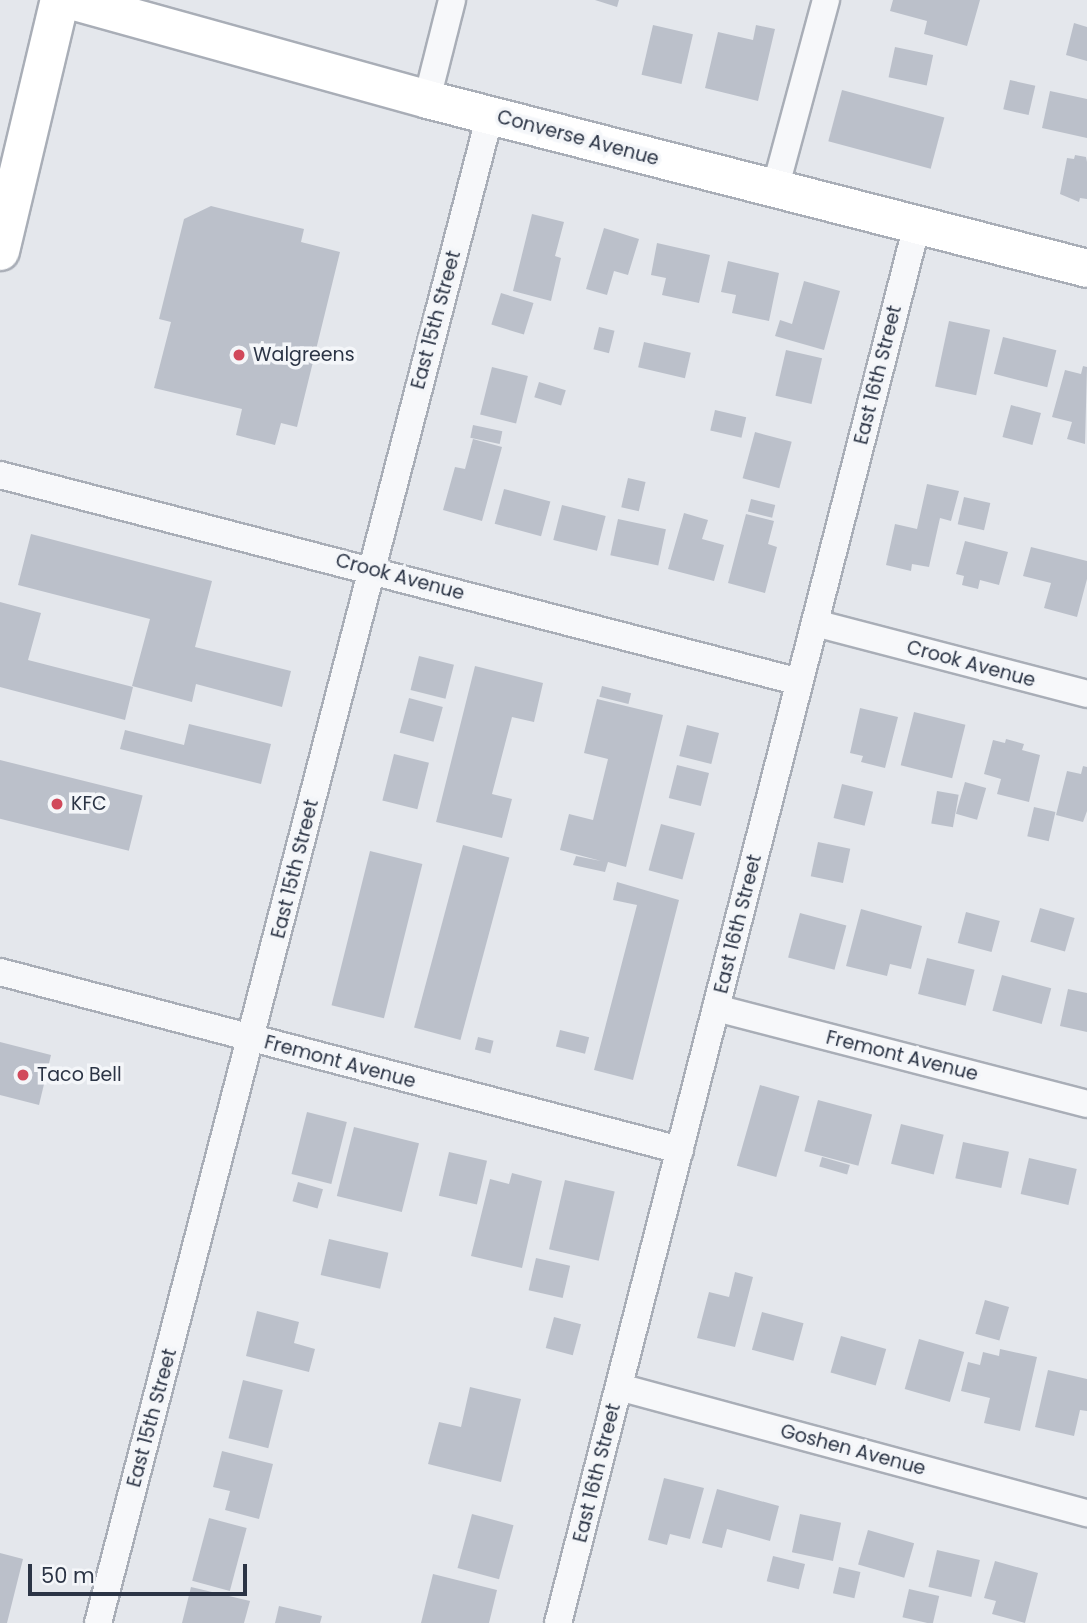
<!DOCTYPE html>
<html>
<head>
<meta charset="utf-8">
<style>
	body { margin:0 }
	#map { position:relative; width:1087px; height:1623px; overflow:hidden; background:#e4e7ec; font-family:Poppins,sans-serif }
	div>[style] { position:absolute }
	[style*='--x'] { left:calc(var(--x)*1px); top:calc(var(--y)*1px); width:calc(var(--w)*1px); rotate:calc(var(--a)*1deg) }
	.building>* { inset:0; background:#bbc0ca; transform-origin:0 0 }
	.roads { filter:drop-shadow(2px 0 #a9aeb7) drop-shadow(-2px 0 #a9aeb7) drop-shadow(0 2px #a9aeb7) drop-shadow(0 -2px #a9aeb7) }
	.street>* { height:26px; margin:-13px; padding:0 13px; transform-origin:13px; border-radius:13px; background:#f7f8fa }
	.secondary>* { height:37px; margin:-18.5px; padding:0 18.5px; transform-origin:18.5px; border-radius:18.5px; background:#fff }
	.primary>* { height:38px; margin:-19px; padding:0 19px; transform-origin:19px; border-radius:19px; background:#fff }
	.dots>* { width:19px; height:19px; translate:-50% -50%; box-sizing:border-box; border:4px solid #f4f6f9; border-radius:50% }
	span { translate:-50% -50%; white-space:nowrap; text-align:center; line-height:1.15; -webkit-text-stroke:7px #f4f6f9; paint-order:stroke }
	.street-label { font-size:19px; color:#2b3445 }
	.poi-label { font-size:19px; color:#2b3445 }
	.left { translate:0 -50%; text-align:left }
	.scale { position:absolute; left:28px; top:1564px; width:219px; height:32px; box-sizing:border-box; border:4px solid #2b3445; border-top:0; padding-left:9px; font-size:21px; line-height:24px; white-space:nowrap; color:#2b3445; -webkit-text-stroke:5px #f4f6f9; paint-order:stroke }
</style>
</head>
<body>
<div id="map">
	<div class="building">
		<div style="clip-path:polygon(595px 0,619px 0,617px 7px)"></div>
		<div style="clip-path:polygon(893px 0,980px 0,967px 46px,924px 34px,927px 21px,890px 11px)"></div>
		<div style="clip-path:polygon(1074px 23px,1087px 27px,1087px 61px,1066px 55px)"></div>
		<div style="left:653px;top:25px;width:41px;height:51px;rotate:13deg"></div>
		<div style="clip-path:polygon(756px 25px,775px 29px,758px 101px,705px 88px,718px 32px,753px 40px)"></div>
		<div style="left:895px;top:47px;width:39px;height:31px;rotate:12deg"></div>
		<div style="left:1010px;top:80px;width:26px;height:30px;rotate:13deg"></div>
		<div style="left:842px;top:90px;width:106px;height:53px;rotate:15deg"></div>
		<div style="clip-path:polygon(1050px 91px,1087px 99px,1087px 138px,1042px 128px)"></div>
		<div style="clip-path:polygon(1075px 155px,1086px 157px,1087px 162px,1087px 199px,1080px 198px,1079px 202px,1060px 194px,1067px 158px,1074px 159px)"></div>
		<div style="clip-path:polygon(211px 206px,304px 229px,301px 242px,340px 252px,297px 427px,281px 423px,275px 445px,236px 435px,242px 409px,154px 388px,171px 322px,159px 319px,184px 219px)"></div>
		<div style="clip-path:polygon(532px 214px,564px 222px,555px 256px,561px 258px,551px 301px,513px 291px)"></div>
		<div style="clip-path:polygon(604px 228px,639px 239px,628px 275px,614px 271px,607px 295px,586px 289px)"></div>
		<div style="clip-path:polygon(657px 243px,710px 255px,699px 303px,662px 295px,666px 278px,651px 275px)"></div>
		<div style="clip-path:polygon(728px 261px,779px 273px,769px 321px,732px 313px,736px 295px,721px 292px)"></div>
		<div style="clip-path:polygon(804px 281px,840px 291px,824px 350px,775px 336px,780px 320px,792px 324px)"></div>
		<div style="left:501px;top:293px;width:34px;height:33px;rotate:17deg"></div>
		<div style="left:949px;top:321px;width:42px;height:67px;rotate:12deg"></div>
		<div style="left:599px;top:327px;width:16px;height:23px;rotate:14deg"></div>
		<div style="left:1003px;top:337px;width:55px;height:38px;rotate:14deg"></div>
		<div style="left:644px;top:342px;width:48px;height:26px;rotate:13deg"></div>
		<div style="left:786px;top:350px;width:37px;height:47px;rotate:13deg"></div>
		<div style="clip-path:polygon(1083px 366px,1087px 367px,1085px 444px,1067px 439px,1072px 422px,1052px 417px,1065px 370px,1081px 374px)"></div>
		<div style="left:492px;top:367px;width:37px;height:49px;rotate:14deg"></div>
		<div style="left:539px;top:382px;width:28px;height:16px;rotate:17deg"></div>
		<div style="left:1011px;top:405px;width:31px;height:33px;rotate:15deg"></div>
		<div style="left:715px;top:410px;width:32px;height:21px;rotate:13deg"></div>
		<div style="left:473px;top:425px;width:30px;height:13px;rotate:12deg"></div>
		<div style="left:755px;top:432px;width:38px;height:48px;rotate:15deg"></div>
		<div style="clip-path:polygon(473px 439px,502px 447px,482px 521px,443px 510px,455px 467px,465px 469px)"></div>
		<div style="left:628px;top:478px;width:18px;height:30px;rotate:13deg"></div>
		<div style="clip-path:polygon(927px 484px,959px 491px,951px 521px,940px 518px,929px 567px,912px 564px,911px 571px,886px 565px,895px 524px,917px 529px)"></div>
		<div style="left:504px;top:489px;width:48px;height:36px;rotate:15deg"></div>
		<div style="left:964px;top:497px;width:27px;height:28px;rotate:13deg"></div>
		<div style="left:751px;top:499px;width:25px;height:13px;rotate:14deg"></div>
		<div style="left:562px;top:505px;width:45px;height:36px;rotate:14deg"></div>
		<div style="clip-path:polygon(684px 513px,708px 520px,702px 539px,724px 545px,714px 581px,668px 569px)"></div>
		<div style="clip-path:polygon(746px 514px,774px 521px,768px 544px,777px 547px,765px 593px,728px 583px)"></div>
		<div style="left:618px;top:519px;width:49px;height:37px;rotate:12deg"></div>
		<div style="clip-path:polygon(31px 534px,212px 581px,195px 647px,291px 671px,282px 707px,196px 684px,192px 702px,132px 686px,150px 619px,18px 585px)"></div>
		<div style="clip-path:polygon(965px 541px,1008px 552px,999px 585px,980px 580px,978px 589px,962px 585px,964px 576px,956px 574px)"></div>
		<div style="clip-path:polygon(1031px 547px,1087px 561px,1087px 579px,1077px 617px,1044px 608px,1051px 583px,1023px 576px)"></div>
		<div style="clip-path:polygon(0 602px,41px 613px,28px 660px,133px 687px,125px 720px,0 687px)"></div>
		<div style="left:419px;top:656px;width:36px;height:35px;rotate:14deg"></div>
		<div style="clip-path:polygon(475px 666px,543px 683px,534px 722px,512px 717px,492px 794px,512px 799px,502px 838px,436px 822px)"></div>
		<div style="left:602px;top:686px;width:30px;height:11px;rotate:14deg"></div>
		<div style="left:409px;top:698px;width:35px;height:36px;rotate:15deg"></div>
		<div style="clip-path:polygon(597px 699px,663px 715px,626px 867px,608px 862px,605px 872px,573px 865px,576px 856px,601px 861px,560px 850px,569px 814px,593px 820px,608px 759px,584px 753px)"></div>
		<div style="clip-path:polygon(860px 708px,898px 717px,885px 768px,861px 762px,863px 756px,850px 753px)"></div>
		<div style="left:914px;top:712px;width:53px;height:55px;rotate:14deg"></div>
		<div style="clip-path:polygon(189px 724px,271px 744px,261px 784px,120px 749px,125px 730px,184px 745px)"></div>
		<div style="left:687px;top:725px;width:33px;height:32px;rotate:14deg"></div>
		<div style="clip-path:polygon(1006px 739px,1024px 744px,1022px 750px,1040px 755px,1029px 802px,997px 794px,1001px 779px,984px 774px,993px 740px,1005px 743px)"></div>
		<div style="left:394px;top:754px;width:36px;height:48px;rotate:14deg"></div>
		<div style="left:0;top:760px;width:147px;height:57px;rotate:14deg"></div>
		<div style="left:677px;top:765px;width:33px;height:34px;rotate:14deg"></div>
		<div style="clip-path:polygon(1083px 766px,1087px 767px,1087px 811px,1083px 822px,1056px 815px,1067px 771px,1081px 774px)"></div>
		<div style="left:965px;top:782px;width:22px;height:33px;rotate:16deg"></div>
		<div style="left:842px;top:784px;width:32px;height:35px;rotate:14deg"></div>
		<div style="left:937px;top:791px;width:22px;height:33px;rotate:10deg"></div>
		<div style="left:1034px;top:807px;width:22px;height:30px;rotate:13deg"></div>
		<div style="left:661px;top:824px;width:35px;height:48px;rotate:15deg"></div>
		<div style="left:818px;top:842px;width:33px;height:35px;rotate:12deg"></div>
		<div style="left:463px;top:845px;width:48px;height:189px;rotate:15deg"></div>
		<div style="left:370px;top:851px;width:54px;height:159px;rotate:14deg"></div>
		<div style="clip-path:polygon(617px 882px,679px 900px,633px 1080px,594px 1070px,637px 905px,613px 900px)"></div>
		<div style="left:1040px;top:908px;width:36px;height:35px;rotate:16deg"></div>
		<div style="clip-path:polygon(861px 909px,922px 926px,911px 969px,890px 964px,887px 976px,846px 966px)"></div>
		<div style="left:966px;top:912px;width:35px;height:32px;rotate:15deg"></div>
		<div style="left:800px;top:913px;width:48px;height:46px;rotate:15deg"></div>
		<div style="left:927px;top:958px;width:49px;height:37px;rotate:14deg"></div>
		<div style="left:1002px;top:975px;width:51px;height:37px;rotate:15deg"></div>
		<div style="clip-path:polygon(1068px 989px,1087px 993px,1087px 1032px,1060px 1026px)"></div>
		<div style="left:560px;top:1030px;width:30px;height:17px;rotate:14deg"></div>
		<div style="left:478px;top:1037px;width:16px;height:13px;rotate:14deg"></div>
		<div style="clip-path:polygon(0 1042px,51px 1055px,39px 1105px,0 1095px)"></div>
		<div style="left:760px;top:1085px;width:41px;height:84px;rotate:16deg"></div>
		<div style="left:818px;top:1100px;width:56px;height:53px;rotate:15deg"></div>
		<div style="left:307px;top:1112px;width:41px;height:64px;rotate:14deg"></div>
		<div style="left:901px;top:1124px;width:44px;height:41px;rotate:14deg"></div>
		<div style="left:354px;top:1127px;width:67px;height:71px;rotate:14deg"></div>
		<div style="left:963px;top:1142px;width:47px;height:37px;rotate:12deg"></div>
		<div style="left:449px;top:1152px;width:39px;height:45px;rotate:13deg"></div>
		<div style="left:822px;top:1157px;width:29px;height:10px;rotate:16deg"></div>
		<div style="left:1029px;top:1158px;width:49px;height:37px;rotate:13deg"></div>
		<div style="clip-path:polygon(512px 1173px,542px 1181px,522px 1268px,471px 1256px,490px 1179px,509px 1184px)"></div>
		<div style="left:565px;top:1180px;width:51px;height:71px;rotate:13deg"></div>
		<div style="left:298px;top:1182px;width:26px;height:20px;rotate:16deg"></div>
		<div style="left:329px;top:1239px;width:61px;height:37px;rotate:13deg"></div>
		<div style="left:536px;top:1258px;width:35px;height:33px;rotate:13deg"></div>
		<div style="clip-path:polygon(735px 1272px,753px 1277px,735px 1347px,697px 1338px,709px 1292px,729px 1297px)"></div>
		<div style="left:985px;top:1300px;width:25px;height:35px;rotate:16deg"></div>
		<div style="clip-path:polygon(257px 1311px,299px 1322px,294px 1343px,315px 1349px,309px 1372px,246px 1356px)"></div>
		<div style="left:762px;top:1312px;width:43px;height:39px;rotate:15deg"></div>
		<div style="left:554px;top:1317px;width:28px;height:32px;rotate:15deg"></div>
		<div style="left:841px;top:1336px;width:47px;height:38px;rotate:16deg"></div>
		<div style="left:919px;top:1339px;width:47px;height:52px;rotate:16deg"></div>
		<div style="clip-path:polygon(1000px 1349px,1037px 1357px,1020px 1431px,984px 1423px,990px 1398px,961px 1391px,968px 1362px,980px 1365px,983px 1352px,999px 1356px)"></div>
		<div style="clip-path:polygon(1048px 1370px,1087px 1379px,1087px 1411px,1080px 1410px,1074px 1436px,1035px 1427px)"></div>
		<div style="left:243px;top:1380px;width:41px;height:60px;rotate:14deg"></div>
		<div style="clip-path:polygon(470px 1387px,521px 1399px,501px 1482px,428px 1464px,439px 1422px,461px 1427px)"></div>
		<div style="clip-path:polygon(222px 1451px,273px 1464px,259px 1519px,225px 1510px,230px 1491px,213px 1487px)"></div>
		<div style="clip-path:polygon(664px 1478px,704px 1488px,690px 1539px,670px 1534px,667px 1545px,648px 1540px)"></div>
		<div style="clip-path:polygon(717px 1489px,779px 1506px,770px 1541px,727px 1529px,722px 1548px,702px 1543px)"></div>
		<div style="left:472px;top:1514px;width:43px;height:56px;rotate:15deg"></div>
		<div style="left:800px;top:1514px;width:42px;height:39px;rotate:12deg"></div>
		<div style="left:209px;top:1518px;width:39px;height:65px;rotate:15deg"></div>
		<div style="left:868px;top:1530px;width:48px;height:36px;rotate:16deg"></div>
		<div style="left:937px;top:1550px;width:44px;height:38px;rotate:13deg"></div>
		<div style="clip-path:polygon(0 1553px,23px 1559px,7px 1623px,0 1623px)"></div>
		<div style="left:773px;top:1556px;width:33px;height:26px;rotate:14deg"></div>
		<div style="clip-path:polygon(995px 1561px,1038px 1573px,1025px 1623px,992px 1614px,996px 1601px,984px 1598px)"></div>
		<div style="left:839px;top:1567px;width:22px;height:27px;rotate:13deg"></div>
		<div style="clip-path:polygon(433px 1574px,497px 1590px,489px 1623px,421px 1623px)"></div>
		<div style="clip-path:polygon(191px 1587px,250px 1601px,244px 1623px,182px 1623px)"></div>
		<div style="left:909px;top:1589px;width:31px;height:29px;rotate:13deg"></div>
		<div style="clip-path:polygon(279px 1606px,322px 1616px,320px 1623px,275px 1623px)"></div>
	</div>
	<div class="roads">
		<div class="street">
			<div style="--x:427;--y:99;--w:102;--a:-75.8"></div>
			<div style="--x:775;--y:189;--w:196;--a:-74.9"></div>
			<div style="--x:0;--y:475;--w:826;--a:14.51"></div>
			<div style="--x:815;--y:623;--w:281;--a:14.6"></div>
			<div style="--x:0;--y:972;--w:703;--a:14.67"></div>
			<div style="--x:716;--y:1008;--w:383;--a:14.5"></div>
			<div style="--x:619;--y:1387;--w:485;--a:15.1"></div>
			<div style="--x:98;--y:1623;--w:1558;--a:-75.43"></div>
			<div style="--x:558;--y:1623;--w:1443;--a:-75.6"></div>
		</div>
		<div class="secondary">
			<div style="--x:71;--y:0;--w:370;--a:15.5"></div>
			<div style="--x:427;--y:99;--w:681;--a:14.36"></div>
		</div>
		<div class="primary">
			<div style="--x:0;--y:251;--w:258;--a:-76.6"></div>
		</div>
	</div>
	<div class="dots">
		<div style="left:239px;top:355px;background:#d1495b"></div>
		<div style="left:57px;top:804px;background:#d1495b"></div>
		<div style="left:23px;top:1075px;background:#d1495b"></div>
	</div>
	<div class="street-label">
		<span style="left:578px;top:138px;rotate:15deg">Converse Avenue</span>
		<span style="left:436px;top:320px;rotate:-75deg">East 15th Street</span>
		<span style="left:878px;top:375px;rotate:-76deg">East 16th Street</span>
		<span style="left:400px;top:577px;rotate:15deg">Crook Avenue</span>
		<span style="left:971px;top:664px;rotate:15deg">Crook Avenue</span>
		<span style="left:295px;top:869px;rotate:-76deg">East 15th Street</span>
		<span style="left:738px;top:924px;rotate:-76deg">East 16th Street</span>
		<span style="left:902px;top:1056px;rotate:14deg">Fremont Avenue</span>
		<span style="left:340px;top:1062px;rotate:15deg">Fremont Avenue</span>
		<span style="left:152px;top:1418px;rotate:-75deg">East 15th Street</span>
		<span style="left:853px;top:1450px;rotate:15deg">Goshen Avenue</span>
		<span style="left:597px;top:1473px;rotate:-76deg">East 16th Street</span>
	</div>
	<div class="poi-label">
		<span class="left" style="left:253px;top:355px">Walgreens</span>
		<span class="left" style="left:71px;top:804px">KFC</span>
		<span class="left" style="left:37px;top:1075px">Taco Bell</span>
	</div>
	<div class="scale">50 m</div>
</div>
</body>
</html>
